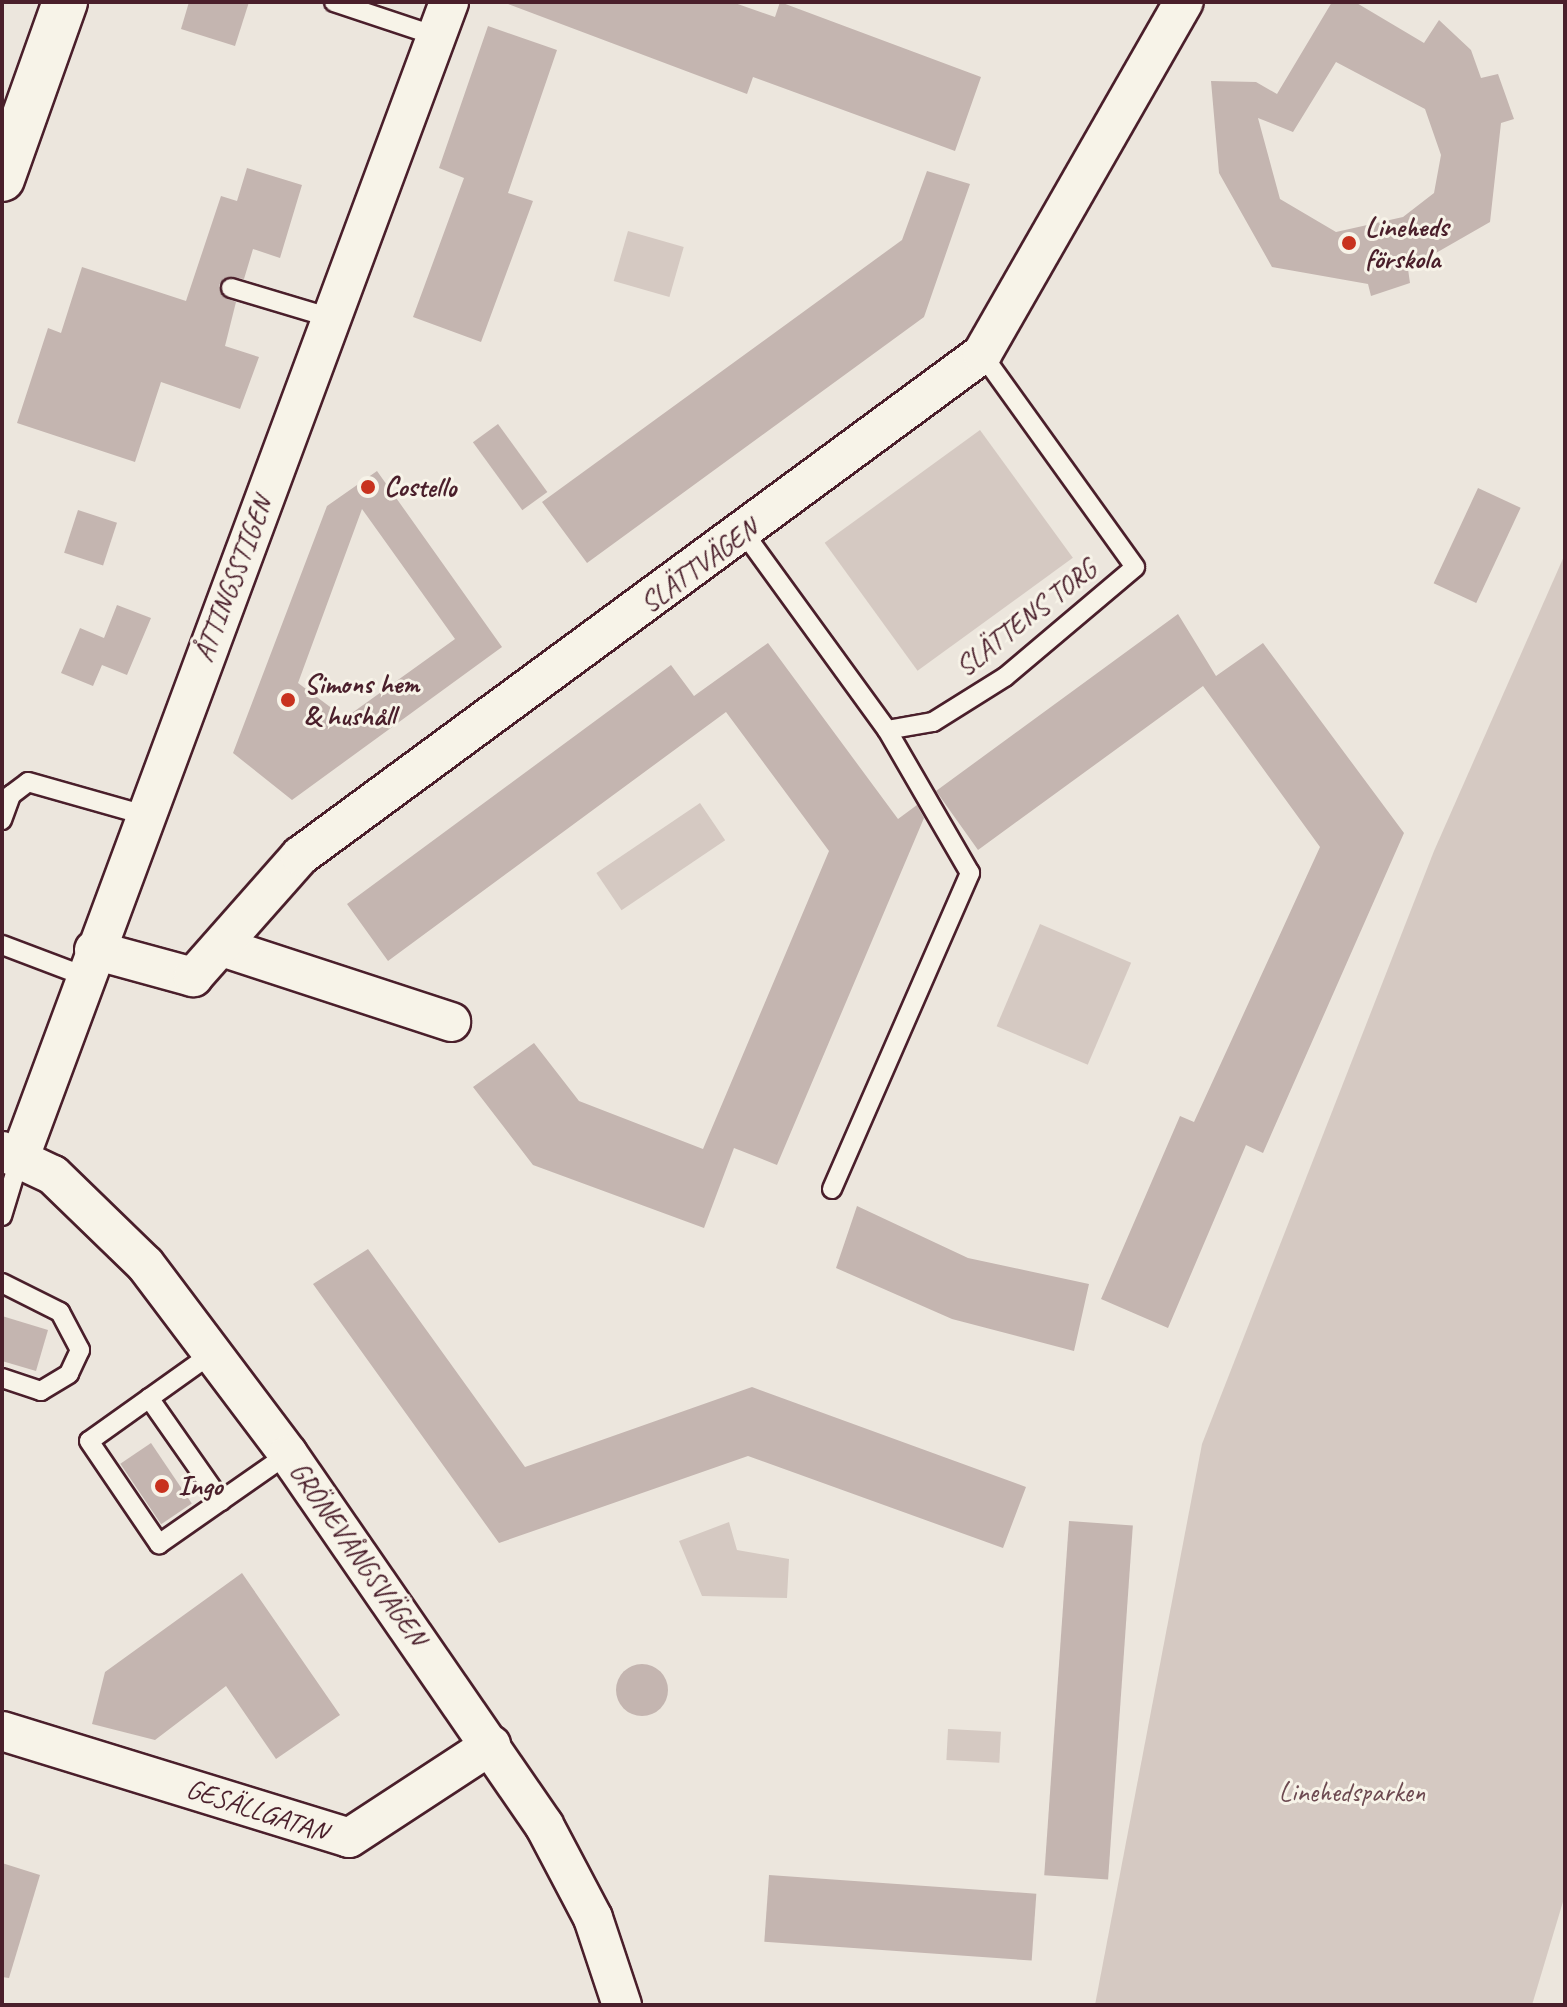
<!DOCTYPE html>
<html>
<head>
<meta charset="utf-8">
<style>
	body { margin:0 }
	#map { position:relative; width:1567px; height:2007px; overflow:hidden; background:#ece6dd; font-family:Caveat,sans-serif }
	div>[style] { position:absolute }
	[style*='--x'] { left:calc(var(--x)*1px); top:calc(var(--y)*1px); width:calc(var(--w)*1px); rotate:calc(var(--a)*1deg) }
	.green>* { inset:0; background:#d5c9c2; transform-origin:0 0 }
	.building>* { inset:0; background:#c4b5b0; transform-origin:0 0 }
	.round { border-radius:50% }
	.roads { filter:drop-shadow(2px 0 #4a1f2b) drop-shadow(-2px 0 #4a1f2b) drop-shadow(0 2px #4a1f2b) drop-shadow(0 -2px #4a1f2b) }
	.service>* { height:18px; margin:-9px; padding:0 9px; transform-origin:9px; border-radius:9px; background:#f7f3e8 }
	.minor>* { height:38px; margin:-19px; padding:0 19px; transform-origin:19px; border-radius:19px; background:#f7f3e8 }
	.trunk>* { height:44px; margin:-22px; padding:0 22px; transform-origin:22px; border-radius:22px; background:#f7f3e8 }
	.dots>* { width:22px; height:22px; translate:-50% -50%; box-sizing:border-box; border:4px solid #f7f3e8; border-radius:50% }
	span { translate:-50% -50%; white-space:nowrap; text-align:center; line-height:1.15; -webkit-text-stroke:6px #f7f3e8; paint-order:stroke }
	.poi-label { font-size:28px; color:#4a1f2b; font-weight:700 }
	.left { translate:0 -50%; text-align:left }
	.street-label { font-size:28px; color:#4a1f2b }
	.park-label { font-size:28px; color:#6d4a51 }
	.frame { position:absolute; inset:0; border:4px solid #4a1f2b; pointer-events:none }
</style>
</head>
<body>
<div id="map">
	<div class="green">
		<div style="left:628px;top:231px;width:58px;height:52px;rotate:16deg"></div>
		<div style="left:980px;top:430px;width:158px;height:192px;rotate:54deg"></div>
		<div style="clip-path:polygon(1565px 554px,1565px 1895px,1532px 2005px,1095px 2005px,1202px 1444px,1434px 851px)"></div>
		<div style="left:700px;top:803px;width:45px;height:125px;rotate:56deg"></div>
		<div style="left:1040px;top:924px;width:99px;height:111px;rotate:23deg"></div>
		<div style="clip-path:polygon(729px 1522px,737px 1550px,789px 1559px,787px 1598px,702px 1596px,679px 1541px)"></div>
		<div style="left:948px;top:1729px;width:53px;height:31px;rotate:3deg"></div>
	</div>
	<div class="building">
		<div style="clip-path:polygon(189px 2px,249px 2px,235px 46px,181px 29px)"></div>
		<div style="clip-path:polygon(503px 2px,732px 2px,775px 17px,780px 2px,981px 77px,955px 151px,753px 77px,747px 94px)"></div>
		<div style="clip-path:polygon(evenodd,1332px 2px,1355px 2px,1424px 43px,1439px 20px,1471px 50px,1481px 78px,1498px 74px,1514px 119px,1501px 123px,1490px 222px,1408px 269px,1410px 283px,1371px 296px,1368px 284px,1272px 267px,1219px 173px,1211px 81px,1256px 82px,1277px 94px,1332px 2px,1336px 62px,1425px 109px,1441px 155px,1434px 193px,1403px 217px,1336px 232px,1280px 199px,1258px 118px,1293px 132px,1336px 62px)"></div>
		<div style="clip-path:polygon(488px 26px,557px 50px,508px 193px,533px 201px,481px 342px,413px 317px,464px 178px,439px 168px)"></div>
		<div style="clip-path:polygon(247px 168px,302px 185px,280px 258px,253px 249px,244px 279px,228px 277px,219px 285px,223px 297px,236px 302px,225px 346px,259px 357px,240px 409px,161px 382px,135px 462px,17px 423px,48px 328px,61px 333px,82px 267px,186px 301px,221px 196px,237px 201px)"></div>
		<div style="clip-path:polygon(927px 171px,970px 184px,924px 317px,587px 563px,542px 502px,902px 240px)"></div>
		<div style="left:498px;top:424px;width:84px;height:31px;rotate:54deg"></div>
		<div style="clip-path:polygon(evenodd,377px 471px,502px 647px,292px 800px,233px 753px,327px 506px,377px 471px,362px 509px,455px 639px,345px 718px,298px 683px,362px 509px)"></div>
		<div style="left:1478px;top:488px;width:47px;height:105px;rotate:25deg"></div>
		<div style="left:78px;top:510px;width:41px;height:45px;rotate:18deg"></div>
		<div style="clip-path:polygon(117px 605px,151px 618px,127px 675px,102px 665px,93px 686px,61px 673px,80px 628px,104px 638px)"></div>
		<div style="clip-path:polygon(1178px 614px,1216px 676px,1263px 643px,1404px 833px,1263px 1153px,1246px 1145px,1168px 1328px,1101px 1299px,1180px 1116px,1194px 1122px,1320px 847px,1203px 686px,978px 850px,936px 791px)"></div>
		<div style="clip-path:polygon(768px 643px,898px 819px,917px 805px,924px 818px,777px 1165px,734px 1148px,704px 1228px,533px 1165px,473px 1087px,534px 1043px,579px 1101px,703px 1149px,829px 851px,726px 712px,388px 961px,347px 904px,671px 665px,694px 696px)"></div>
		<div style="clip-path:polygon(857px 1206px,968px 1258px,1089px 1284px,1074px 1351px,952px 1319px,836px 1268px)"></div>
		<div style="clip-path:polygon(368px 1249px,525px 1467px,752px 1387px,1026px 1487px,1003px 1548px,748px 1456px,499px 1543px,313px 1284px)"></div>
		<div style="clip-path:polygon(2px 1316px,48px 1330px,36px 1371px,2px 1361px)"></div>
		<div style="left:151px;top:1443px;width:73px;height:37px;rotate:56deg"></div>
		<div style="left:1069px;top:1521px;width:64px;height:355px;rotate:4deg"></div>
		<div style="clip-path:polygon(242px 1573px,340px 1715px,276px 1759px,226px 1686px,155px 1740px,92px 1724px,105px 1672px)"></div>
		<div class="round" style="left:616px;top:1664px;width:52px;height:52px"></div>
		<div style="clip-path:polygon(2px 1863px,40px 1875px,9px 1978px,2px 1977px)"></div>
		<div style="left:769px;top:1875px;width:268px;height:67px;rotate:4deg"></div>
	</div>
	<div class="roads">
		<div class="service">
			<div style="--x:334;--y:2;--w:108;--a:18.4"></div>
			<div style="--x:231;--y:288;--w:104;--a:16.7"></div>
			<div style="--x:744;--y:533;--w:243;--a:54"></div>
			<div style="--x:887;--y:730;--w:47;--a:-9.9"></div>
			<div style="--x:933;--y:722;--w:85;--a:-32"></div>
			<div style="--x:1005;--y:677;--w:170;--a:-40.2"></div>
			<div style="--x:1135;--y:567;--w:262;--a:-125.7"></div>
			<div style="--x:2;--y:820;--w:27;--a:-70"></div>
			<div style="--x:11;--y:795;--w:21;--a:-37"></div>
			<div style="--x:28;--y:782;--w:122;--a:15.8"></div>
			<div style="--x:2;--y:945;--w:88;--a:20.7"></div>
			<div style="--x:832;--y:1189;--w:345;--a:-66.4"></div>
			<div style="--x:970;--y:873;--w:165;--a:-120.1"></div>
			<div style="--x:2;--y:1216;--w:62;--a:-73"></div>
			<div style="--x:2;--y:1283;--w:65;--a:26.6"></div>
			<div style="--x:60;--y:1312;--w:43;--a:62.2"></div>
			<div style="--x:80;--y:1350;--w:26;--a:115"></div>
			<div style="--x:69;--y:1374;--w:33;--a:149"></div>
			<div style="--x:41;--y:1391;--w:41;--a:-161.6"></div>
			<div style="--x:214;--y:1352;--w:153;--a:144.5"></div>
			<div style="--x:89;--y:1441;--w:125;--a:55.8"></div>
			<div style="--x:159;--y:1544;--w:157;--a:-34.9"></div>
			<div style="--x:149;--y:1398;--w:126;--a:55"></div>
		</div>
		<div class="minor">
			<div style="--x:225;--y:948;--w:238;--a:18.1"></div>
			<div style="--x:94;--y:950;--w:103;--a:15.3"></div>
			<div style="--x:193;--y:977;--w:162;--a:-48.5"></div>
			<div style="--x:300;--y:856;--w:847;--a:-36.36"></div>
			<div style="--x:982;--y:354;--w:406;--a:-60.2"></div>
			<div style="--x:2;--y:1151;--w:56;--a:25.2"></div>
			<div style="--x:53;--y:1175;--w:128;--a:44.1"></div>
			<div style="--x:145;--y:1264;--w:238;--a:53"></div>
			<div style="--x:288;--y:1454;--w:451;--a:55.4"></div>
			<div style="--x:544;--y:1825;--w:105;--a:62.2"></div>
			<div style="--x:593;--y:1918;--w:92;--a:71.6"></div>
			<div style="--x:20;--y:1157;--w:1232;--a:-69.62"></div>
			<div style="--x:2;--y:1731;--w:363;--a:17.1"></div>
			<div style="--x:349;--y:1838;--w:170;--a:-33.2"></div>
		</div>
		<div class="trunk">
			<div style="--x:2;--y:179;--w:188;--a:-70.4"></div>
		</div>
	</div>
	<div class="dots">
		<div style="left:1349px;top:243px;background:#c8321e"></div>
		<div style="left:368px;top:487px;background:#c8321e"></div>
		<div style="left:288px;top:700px;background:#c8321e"></div>
		<div style="left:162px;top:1486px;background:#c8321e"></div>
	</div>
	<div class="poi-label">
		<span class="left" style="left:1365px;top:243px">Lineheds<br>förskola</span>
		<span class="left" style="left:384px;top:487px">Costello</span>
		<span class="left" style="left:304px;top:700px">Simons hem<br>&amp; hushåll</span>
		<span class="left" style="left:178px;top:1486px">Ingo</span>
	</div>
	<div class="street-label">
		<span style="left:699px;top:566px;rotate:-36deg">SLÄTTVÄGEN</span>
		<span style="left:233px;top:579px;rotate:-69deg">ÅTTINGSSTIGEN</span>
		<span style="left:1026px;top:618px;rotate:-38deg">SLÄTTENS TORG</span>
		<span style="left:358px;top:1554px;rotate:55deg">GRÖNEVÅNGSVÄGEN</span>
		<span style="left:257px;top:1810px;rotate:18deg">GESÄLLGATAN</span>
	</div>
	<div class="park-label">
		<span style="left:1352px;top:1792px">Linehedsparken</span>
	</div>
	<div class="frame"></div>
</div>
</body>
</html>
